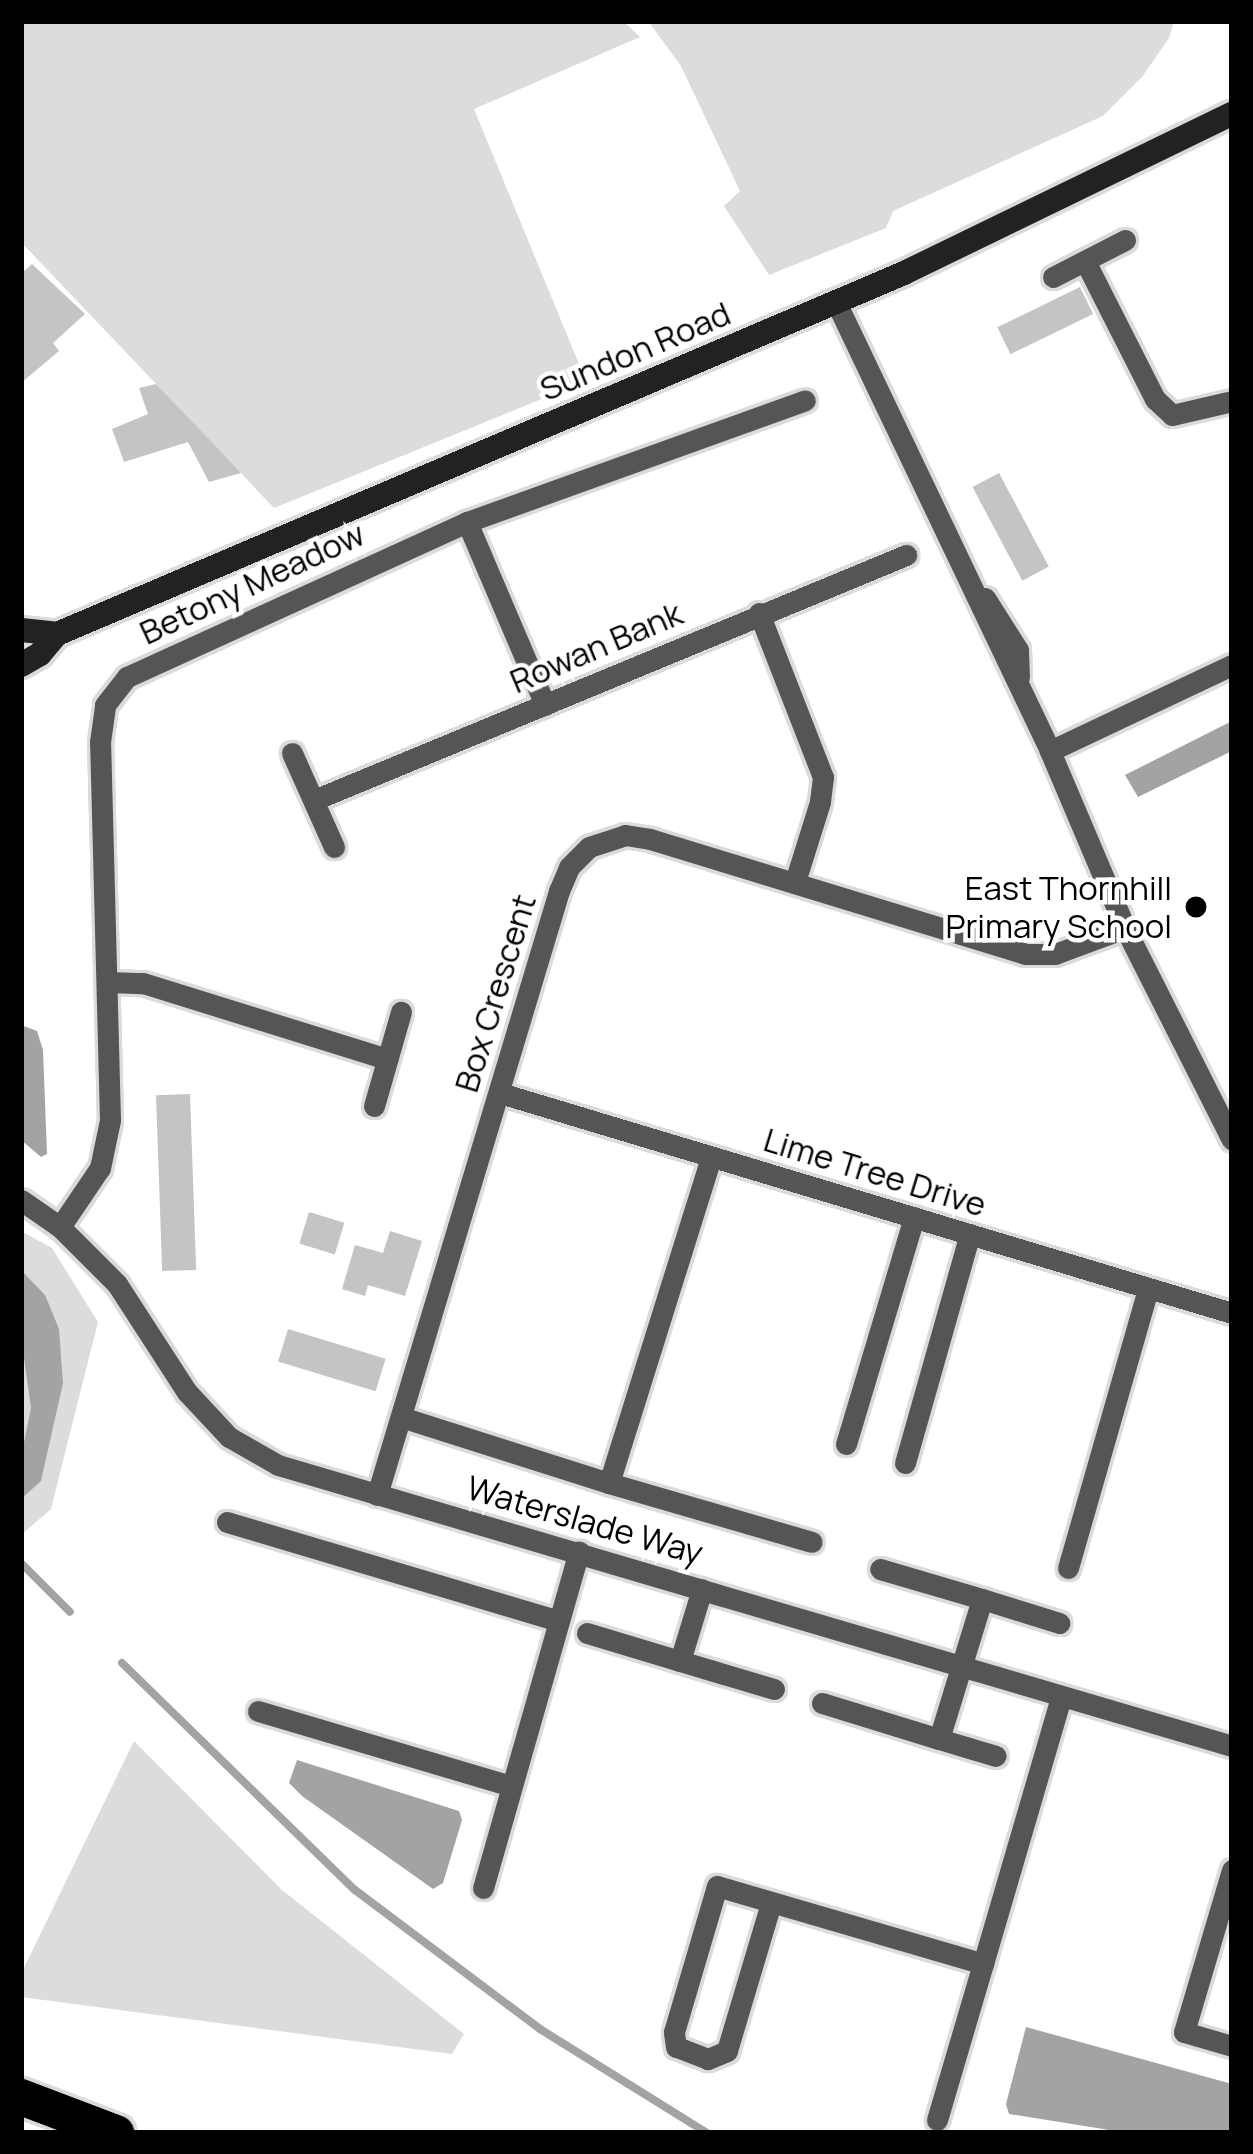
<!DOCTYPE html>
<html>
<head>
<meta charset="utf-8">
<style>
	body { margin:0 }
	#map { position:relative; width:1253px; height:2154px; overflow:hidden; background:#fff; font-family:Manrope,sans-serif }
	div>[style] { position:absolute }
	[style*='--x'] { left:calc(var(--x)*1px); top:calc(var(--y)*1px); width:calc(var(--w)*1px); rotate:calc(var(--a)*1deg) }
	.green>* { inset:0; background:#dcdcdc }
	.water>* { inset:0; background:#a3a3a3 }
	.stream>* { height:8px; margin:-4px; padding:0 4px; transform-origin:4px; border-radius:4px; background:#a3a3a3 }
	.building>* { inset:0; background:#c4c4c4; transform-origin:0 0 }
	.roads { filter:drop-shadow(3px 0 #dbdbdb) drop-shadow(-3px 0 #dbdbdb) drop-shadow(0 3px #dbdbdb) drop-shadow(0 -3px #dbdbdb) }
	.street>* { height:21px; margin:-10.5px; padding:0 10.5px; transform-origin:10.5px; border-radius:10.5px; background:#555 }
	.secondary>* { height:24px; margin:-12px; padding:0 12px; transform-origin:12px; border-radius:12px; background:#222 }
	.highway>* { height:36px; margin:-18px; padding:0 18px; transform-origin:18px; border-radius:18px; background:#000 }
	.dots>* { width:33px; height:33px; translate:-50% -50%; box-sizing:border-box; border:6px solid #fff; border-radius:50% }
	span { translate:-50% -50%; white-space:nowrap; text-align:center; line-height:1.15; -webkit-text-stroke:9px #fff; paint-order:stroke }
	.street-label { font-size:33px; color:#000 }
	.poi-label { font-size:33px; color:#000 }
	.right { translate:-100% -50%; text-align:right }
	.frame { position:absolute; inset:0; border:24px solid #000; pointer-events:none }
</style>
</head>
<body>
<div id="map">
	<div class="green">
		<div style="clip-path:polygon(21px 21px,623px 21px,640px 37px,474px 109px,586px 381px,274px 508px,21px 242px)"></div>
		<div style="clip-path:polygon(648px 21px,1174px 21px,1169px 38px,1142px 77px,1103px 116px,893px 211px,886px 228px,769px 275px,724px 206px,740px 191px,681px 66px)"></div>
		<div style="clip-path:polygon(21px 1231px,52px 1248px,98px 1322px,51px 1509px,21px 1535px)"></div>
		<div style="clip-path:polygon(134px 1741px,282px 1890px,464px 2034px,452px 2054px,21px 1997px,21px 1974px)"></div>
	</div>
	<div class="water">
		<div style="clip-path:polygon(1232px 721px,1232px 751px,1138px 797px,1125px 775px)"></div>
		<div style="clip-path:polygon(21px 1025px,37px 1031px,43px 1050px,47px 1154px,41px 1157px,21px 1140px)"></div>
		<div style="clip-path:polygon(21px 1270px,45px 1295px,59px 1329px,63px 1383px,41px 1481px,21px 1499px,21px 1457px,31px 1408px,21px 1336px)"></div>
		<div style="clip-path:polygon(297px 1760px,459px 1811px,462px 1820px,443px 1883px,433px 1889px,302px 1796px,289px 1783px)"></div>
		<div style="clip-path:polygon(1026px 2027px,1232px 2084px,1232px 2133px,1128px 2133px,1009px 2114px,1006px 2104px)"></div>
	</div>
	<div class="stream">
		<div style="--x:21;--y:1563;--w:69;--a:45"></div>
		<div style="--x:122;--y:1663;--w:325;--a:44.3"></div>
		<div style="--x:355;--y:1890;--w:231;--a:36.9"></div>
		<div style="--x:540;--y:2029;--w:197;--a:31.9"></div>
	</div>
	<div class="building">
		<div style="clip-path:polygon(32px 264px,85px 314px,53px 343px,59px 351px,21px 383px,21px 274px)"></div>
		<div style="left:1080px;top:287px;width:30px;height:92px;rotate:64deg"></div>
		<div style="clip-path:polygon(156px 384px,207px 437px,241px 473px,209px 482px,188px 442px,124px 462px,112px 429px,148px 414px,139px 388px)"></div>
		<div style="left:999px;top:473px;width:106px;height:30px;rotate:62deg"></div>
		<div style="left:190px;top:1094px;width:176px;height:34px;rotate:88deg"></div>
		<div style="left:309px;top:1212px;width:37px;height:33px;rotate:17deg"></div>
		<div style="clip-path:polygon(390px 1231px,422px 1241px,405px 1296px,368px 1285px,365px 1296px,342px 1289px,355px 1245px,383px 1253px)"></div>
		<div style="left:288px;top:1329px;width:102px;height:34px;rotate:17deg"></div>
	</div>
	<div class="roads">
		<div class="street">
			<div style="--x:1085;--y:261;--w:155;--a:63.1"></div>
			<div style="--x:1155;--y:399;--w:23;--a:43"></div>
			<div style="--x:1172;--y:415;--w:62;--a:-13.1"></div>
			<div style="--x:1053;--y:277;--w:81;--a:-27.2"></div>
			<div style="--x:836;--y:302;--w:497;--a:64.5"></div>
			<div style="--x:1050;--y:751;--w:192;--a:67"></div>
			<div style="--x:1125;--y:928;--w:237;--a:63.2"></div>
			<div style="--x:467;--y:522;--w:199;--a:66.9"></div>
			<div style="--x:985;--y:598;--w:62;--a:57.6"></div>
			<div style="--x:1018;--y:650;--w:27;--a:88"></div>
			<div style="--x:759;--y:613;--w:176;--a:68.7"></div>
			<div style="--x:823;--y:777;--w:25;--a:97"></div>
			<div style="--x:820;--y:802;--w:84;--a:107.4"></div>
			<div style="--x:1050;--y:751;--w:201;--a:-25.3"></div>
			<div style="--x:292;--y:753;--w:103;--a:65.9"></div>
			<div style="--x:314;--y:800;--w:641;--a:-22.48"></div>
			<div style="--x:108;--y:982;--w:35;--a:2"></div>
			<div style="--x:143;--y:983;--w:256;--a:17.3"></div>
			<div style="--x:500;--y:1093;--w:764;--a:16.73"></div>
			<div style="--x:374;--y:1106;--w:98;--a:-74"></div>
			<div style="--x:21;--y:1200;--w:47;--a:34.7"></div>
			<div style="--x:60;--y:1227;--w:81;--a:45"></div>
			<div style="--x:117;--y:1284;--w:129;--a:57.1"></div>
			<div style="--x:187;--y:1392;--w:62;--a:47"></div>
			<div style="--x:229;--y:1437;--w:56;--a:29.7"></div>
			<div style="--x:278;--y:1465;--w:995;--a:16.41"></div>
			<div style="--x:60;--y:1227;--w:71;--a:-55.9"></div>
			<div style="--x:100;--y:1168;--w:49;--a:-78.2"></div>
			<div style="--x:110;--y:1120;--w:378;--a:-91.5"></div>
			<div style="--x:100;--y:742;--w:37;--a:-82"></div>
			<div style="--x:105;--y:705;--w:36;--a:-52"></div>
			<div style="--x:127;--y:677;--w:374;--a:-24.5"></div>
			<div style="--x:467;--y:522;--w:359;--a:-19.8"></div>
			<div style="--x:401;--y:1417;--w:218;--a:17.6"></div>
			<div style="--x:609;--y:1483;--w:342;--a:-72.6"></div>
			<div style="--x:846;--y:1444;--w:237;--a:-73.3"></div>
			<div style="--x:905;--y:1463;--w:238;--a:-74.2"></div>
			<div style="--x:609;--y:1483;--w:211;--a:16.2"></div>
			<div style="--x:377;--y:1495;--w:631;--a:-73.23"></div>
			<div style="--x:559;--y:891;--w:26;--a:-67"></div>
			<div style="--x:569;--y:867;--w:28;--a:-45"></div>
			<div style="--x:589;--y:847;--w:38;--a:-18"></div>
			<div style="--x:625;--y:835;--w:25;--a:9"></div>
			<div style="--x:650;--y:839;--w:392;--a:17"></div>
			<div style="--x:1025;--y:954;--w:30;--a:0"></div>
			<div style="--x:1055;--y:954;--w:75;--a:-20.4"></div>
			<div style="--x:227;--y:1522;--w:346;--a:16.6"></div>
			<div style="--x:1068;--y:1568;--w:290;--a:-74"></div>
			<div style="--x:982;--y:1599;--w:81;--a:17.3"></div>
			<div style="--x:587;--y:1633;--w:97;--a:16.8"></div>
			<div style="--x:680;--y:1661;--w:75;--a:-73"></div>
			<div style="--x:680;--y:1661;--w:98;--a:16.6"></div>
			<div style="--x:822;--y:1703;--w:122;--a:17.1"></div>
			<div style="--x:939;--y:1739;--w:146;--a:-72.9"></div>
			<div style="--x:982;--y:1599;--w:106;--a:-163.6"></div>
			<div style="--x:258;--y:1711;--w:264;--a:16.5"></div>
			<div style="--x:939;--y:1739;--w:59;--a:16.6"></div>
			<div style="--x:1232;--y:1870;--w:169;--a:106.5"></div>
			<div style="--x:1184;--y:2032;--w:50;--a:16.3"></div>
			<div style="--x:483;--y:1888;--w:350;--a:-74.1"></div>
			<div style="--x:771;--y:1903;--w:154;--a:106.6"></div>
			<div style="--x:727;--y:2051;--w:21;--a:157"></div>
			<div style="--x:708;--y:2059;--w:34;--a:-159"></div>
			<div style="--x:676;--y:2047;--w:15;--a:-98"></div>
			<div style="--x:674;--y:2032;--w:152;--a:-73.6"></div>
			<div style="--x:717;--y:1886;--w:277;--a:16.3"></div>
			<div style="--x:983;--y:1964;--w:277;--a:-73.7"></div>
			<div style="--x:937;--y:2120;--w:163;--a:-73.6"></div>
		</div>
		<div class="secondary">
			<div style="--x:21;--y:630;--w:36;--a:6"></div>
			<div style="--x:21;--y:665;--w:22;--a:-30"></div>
			<div style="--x:40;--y:654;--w:26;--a:-50"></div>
			<div style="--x:57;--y:634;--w:921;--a:-23.08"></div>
			<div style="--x:904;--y:273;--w:365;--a:-25.9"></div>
		</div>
		<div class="highway">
			<div style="--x:21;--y:2097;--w:102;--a:20.8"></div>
		</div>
	</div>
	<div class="dots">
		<div style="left:1196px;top:907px;background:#000"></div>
	</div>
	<div class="street-label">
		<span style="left:635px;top:351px;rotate:-23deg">Sundon Road</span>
		<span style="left:252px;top:583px;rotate:-25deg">Betony Meadow</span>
		<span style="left:596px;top:647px;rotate:-23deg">Rowan Bank</span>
		<span style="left:495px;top:993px;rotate:-73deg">Box Crescent</span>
		<span style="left:875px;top:1172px;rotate:17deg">Lime Tree Drive</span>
		<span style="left:585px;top:1520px;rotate:16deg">Waterslade Way</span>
	</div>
	<div class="poi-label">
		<span class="right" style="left:1172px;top:907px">East Thornhill<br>Primary School</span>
	</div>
	<div class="frame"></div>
</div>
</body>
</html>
